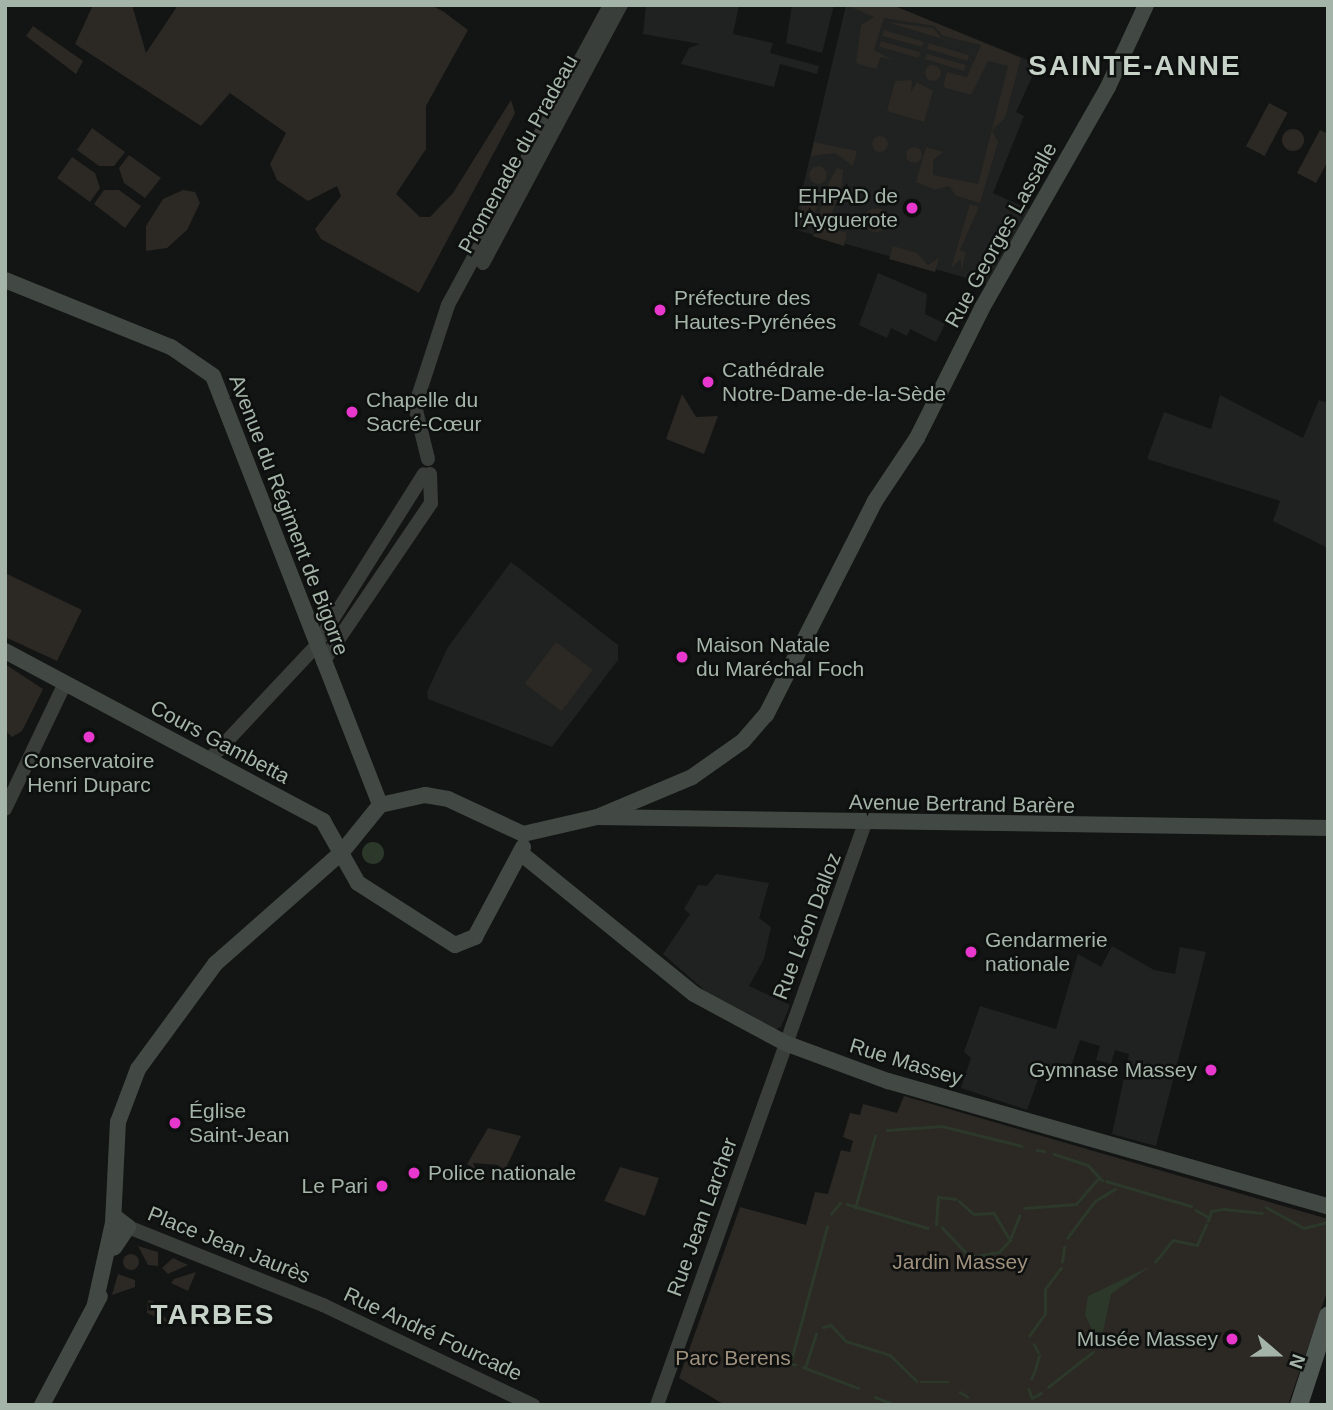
<!DOCTYPE html>
<html>
<head>
<meta charset="utf-8">
<style>
	body { margin:0 }
	#map { position:relative; width:1333px; height:1410px; overflow:hidden; background:#131514; font-family:Arial,sans-serif }
	div>[style] { position:absolute }
	[style*='--x'] { left:calc(var(--x)*1px); top:calc(var(--y)*1px); width:calc(var(--w)*1px); rotate:calc(var(--a)*1deg) }
	.built>* { inset:0; background:#1f2220 }
	.green>* { inset:0; background:#2c2824; transform-origin:0 0 }
	.round { border-radius:50% }
	.water>* { inset:0; background:#2b382a }
	.stream>* { height:2.5px; margin:-1.25px; padding:0 1.25px; transform-origin:1.25px; border-radius:1.25px; background:#2b382a }
	.tertiary>* { height:14px; margin:-7px; padding:0 7px; transform-origin:7px; border-radius:7px; background:#393e3b }
	.secondary>* { height:16px; margin:-8px; padding:0 8px; transform-origin:8px; border-radius:8px; background:#424944 }
	.primary>* { height:18px; margin:-9px; padding:0 9px; transform-origin:9px; border-radius:9px; background:#505853 }
	.dots>* { width:19px; height:19px; translate:-50% -50%; box-sizing:border-box; border:4px solid #0e100f; border-radius:50% }
	span { translate:-50% -50%; white-space:nowrap; text-align:center; line-height:1.15; -webkit-text-stroke:5px #0e100f; paint-order:stroke }
	.street-label { font-size:21px; color:#a5b4a8 }
	.poi-label { font-size:21px; color:#a5b4a8 }
	.right { translate:-100% -50%; text-align:right }
	.left { translate:0 -50%; text-align:left }
	.park-label { font-size:21px; color:#9f907d }
	.district-label { font-size:28px; color:#c6d1c8; font-weight:700; letter-spacing:2px }
	.frame { position:absolute; inset:0; border:7px solid #a5b4a8; pointer-events:none }
	.north { position:absolute; left:1242px; top:1319px; width:70px; height:70px; -webkit-text-stroke:5px #0e100f; paint-order:stroke; rotate:110deg; font-size:19px; font-weight:700; line-height:28px; text-align:center; color:#a5b4a8 }
	.north::after { content:''; display:block; margin:auto; width:24px; height:32px; background:#a5b4a8; clip-path:polygon(50% 0,100% 100%,50% 72%,0 100%) }
</style>
</head>
<body>
<div id="map">
	<div class="built">
		<div style="clip-path:polygon(646px 5px,739px 5px,733px 34px,773px 43px,770px 53px,819px 66px,817px 74px,780px 64px,774px 87px,681px 64px,689px 48px,700px 44px,643px 34px)"></div>
		<div style="clip-path:polygon(792px 5px,834px 5px,822px 53px,786px 43px)"></div>
		<div style="clip-path:polygon(846px 5px,892px 5px,1038px 64px,1016px 112px,1024px 116px,993px 193px,1032px 211px,988px 284px,793px 229px)"></div>
		<div style="clip-path:polygon(878px 273px,927px 294px,925px 314px,945px 324px,936px 342px,910px 329px,907px 336px,891px 328px,887px 338px,859px 325px)"></div>
		<div style="clip-path:polygon(1220px 395px,1303px 438px,1319px 400px,1328px 403px,1328px 548px,1273px 521px,1280px 501px,1147px 459px,1164px 412px,1211px 429px)"></div>
		<div style="clip-path:polygon(511px 562px,618px 645px,618px 660px,552px 747px,428px 699px,427px 692px,448px 647px)"></div>
		<div style="clip-path:polygon(716px 874px,769px 883px,759px 918px,771px 927px,764px 959px,749px 986px,790px 1005px,781px 1027px,774px 1030px,718px 1002px,663px 954px,690px 914px,684px 909px,698px 885px,707px 886px)"></div>
		<div style="clip-path:polygon(1112px 946px,1154px 970px,1175px 974px,1180px 947px,1206px 952px,1156px 1146px,1112px 1134px,1129px 1054px,1115px 1050px,1111px 1064px,1096px 1060px,1100px 1046px,1080px 1040px,1067px 1078px,1041px 1071px,1027px 1110px,961px 1088px,971px 1058px,964px 1052px,980px 1006px,1056px 1029px,1078px 954px,1101px 967px)"></div>
	</div>
	<div class="green">
		<div style="clip-path:polygon(93px 5px,132px 5px,146px 53px,178px 5px,431px 5px,444px 12px,468px 30px,426px 106px,426px 149px,396px 194px,420px 217px,430px 217px,453px 193px,511px 100px,515px 113px,419px 293px,321px 239px,315px 229px,341px 196px,337px 186px,308px 201px,277px 180px,270px 164px,286px 133px,230px 93px,201px 126px,75px 44px)"></div>
		<div style="clip-path:polygon(846px 5px,892px 5px,1021px 58px,1005px 118px,992px 130px,998px 142px,980px 203px,956px 196px,949px 186px,935px 190px,916px 182px,926px 147px,943px 152px,933px 160px,933px 175px,978px 184px,1008px 66px,988px 61px,971px 95px,943px 87px,947px 72px,967px 77px,981px 45px,943px 36px,934px 26px,884px 18px,874px 50px,893px 60px,881px 57px,876px 69px,856px 63px,861px 25px,874px 17px)"></div>
		<div style="clip-path:polygon(887px 22px,933px 28px,942px 38px,972px 48px)"></div>
		<div style="clip-path:polygon(33px 26px,83px 61px,76px 74px,26px 36px)"></div>
		<div style="clip-path:polygon(884px 30px,924px 42px,922px 47px,882px 36px)"></div>
		<div style="left:881px;top:41px;width:41px;height:6px;rotate:16deg"></div>
		<div style="left:929px;top:43px;width:42px;height:6px;rotate:17deg"></div>
		<div style="clip-path:polygon(927px 54px,966px 65px,964px 71px,925px 59px)"></div>
		<div class="round" style="left:925px;top:65px;width:16px;height:16px"></div>
		<div style="clip-path:polygon(912px 80px,911px 92px,917px 82px,933px 91px,924px 122px,887px 111px,895px 81px)"></div>
		<div style="left:1269px;top:103px;width:21px;height:49px;rotate:28deg"></div>
		<div style="clip-path:polygon(92px 128px,125px 152px,114px 166px,99px 166px,77px 150px)"></div>
		<div class="round" style="left:1282px;top:129px;width:22px;height:22px"></div>
		<div style="clip-path:polygon(1320px 130px,1328px 134px,1328px 161px,1316px 183px,1297px 173px)"></div>
		<div class="round" style="left:872px;top:136px;width:16px;height:16px"></div>
		<div style="clip-path:polygon(814px 142px,857px 151px,853px 166px,835px 153px,811px 156px)"></div>
		<div class="round" style="left:906px;top:147px;width:16px;height:16px"></div>
		<div style="clip-path:polygon(129px 155px,161px 178px,145px 198px,124px 183px,119px 168px)"></div>
		<div style="clip-path:polygon(72px 157px,95px 173px,100px 188px,90px 202px,57px 178px)"></div>
		<div class="round" style="left:809px;top:166px;width:18px;height:18px"></div>
		<div style="clip-path:polygon(837px 168px,843px 170px,842px 185px,829px 222px,819px 214px,822px 203px,829px 205px,833px 188px,827px 186px)"></div>
		<div style="clip-path:polygon(104px 190px,119px 190px,141px 206px,125px 228px,94px 204px)"></div>
		<div style="clip-path:polygon(183px 190px,195px 192px,200px 203px,187px 230px,167px 248px,146px 251px,146px 226px,163px 199px)"></div>
		<div class="round" style="left:800px;top:196px;width:18px;height:18px"></div>
		<div style="clip-path:polygon(970px 204px,979px 207px,960px 250px,966px 253px,961px 271px,961px 259px,951px 268px)"></div>
		<div class="round" style="left:864px;top:208px;width:24px;height:24px"></div>
		<div style="clip-path:polygon(825px 226px,847px 233px,844px 246px,812px 236px)"></div>
		<div style="clip-path:polygon(893px 246px,917px 253px,928px 265px,939px 258px,935px 272px,889px 259px)"></div>
		<div style="clip-path:polygon(682px 394px,696px 417px,718px 416px,704px 454px,666px 439px)"></div>
		<div style="clip-path:polygon(5px 573px,82px 610px,57px 661px,5px 637px)"></div>
		<div style="left:556px;top:642px;width:46px;height:52px;rotate:37deg"></div>
		<div style="clip-path:polygon(5px 664px,43px 689px,22px 731px,12px 737px,5px 730px)"></div>
		<div style="clip-path:polygon(904px 1096px,1328px 1219px,1328px 1289px,1288px 1405px,725px 1405px,679px 1378px,740px 1207px,806px 1225px,815px 1192px,828px 1194px,841px 1150px,850px 1152px,853px 1141px,843px 1137px,850px 1113px,860px 1115px,863px 1104px,897px 1113px)"></div>
		<div style="clip-path:polygon(488px 1128px,521px 1136px,504px 1172px,498px 1165px,473px 1163px,476px 1170px,467px 1164px)"></div>
		<div style="clip-path:polygon(620px 1167px,659px 1178px,645px 1216px,604px 1201px)"></div>
		<div style="clip-path:polygon(138px 1246px,158px 1252px,158px 1266px,148px 1265px)"></div>
		<div class="round" style="left:123px;top:1254px;width:16px;height:16px"></div>
		<div style="clip-path:polygon(173px 1258px,188px 1265px,168px 1274px,162px 1268px)"></div>
		<div style="clip-path:polygon(196px 1272px,188px 1291px,171px 1283px,174px 1279px)"></div>
		<div style="clip-path:polygon(118px 1274px,135px 1280px,135px 1287px,112px 1295px)"></div>
		<div style="clip-path:polygon(148px 1300px,153px 1301px,169px 1323px,147px 1313px)"></div>
	</div>
	<div class="water">
		<div class="round" style="left:362px;top:842px;width:22px;height:22px"></div>
		<div style="clip-path:polygon(1151px 1266px,1111px 1294px,1100px 1346px,1085px 1315px,1088px 1296px)"></div>
	</div>
	<div class="stream">
		<div style="--x:887;--y:1130;--w:55;--a:-4.2"></div>
		<div style="--x:942;--y:1126;--w:82;--a:14"></div>
		<div style="--x:1037;--y:1150;--w:7;--a:8"></div>
		<div style="--x:1054;--y:1154;--w:36;--a:18"></div>
		<div style="--x:1088;--y:1165;--w:21;--a:47"></div>
		<div style="--x:1106;--y:1181;--w:89;--a:16.4"></div>
		<div style="--x:959;--y:1201;--w:20;--a:41"></div>
		<div style="--x:974;--y:1214;--w:20;--a:-3"></div>
		<div style="--x:994;--y:1213;--w:31;--a:59"></div>
		<div style="--x:1010;--y:1240;--w:26;--a:-69"></div>
		<div style="--x:847;--y:1204;--w:84;--a:16.5"></div>
		<div style="--x:1266;--y:1207;--w:43;--a:28.9"></div>
		<div style="--x:1304;--y:1228;--w:25;--a:-14"></div>
		<div style="--x:855;--y:1208;--w:75;--a:-74.5"></div>
		<div style="--x:1024;--y:1208;--w:52;--a:-4.4"></div>
		<div style="--x:1076;--y:1204;--w:35;--a:-49"></div>
		<div style="--x:1196;--y:1210;--w:14;--a:30"></div>
		<div style="--x:831;--y:1214;--w:14;--a:-51"></div>
		<div style="--x:1208;--y:1221;--w:10;--a:-73"></div>
		<div style="--x:1211;--y:1211;--w:13;--a:-9"></div>
		<div style="--x:1224;--y:1209;--w:38;--a:6"></div>
		<div style="--x:936;--y:1225;--w:28;--a:-86"></div>
		<div style="--x:938;--y:1197;--w:18;--a:6"></div>
		<div style="--x:942;--y:1227;--w:41;--a:47"></div>
		<div style="--x:970;--y:1257;--w:29;--a:-10"></div>
		<div style="--x:999;--y:1252;--w:16;--a:-47"></div>
		<div style="--x:1067;--y:1238;--w:46;--a:-52.9"></div>
		<div style="--x:1095;--y:1201;--w:23;--a:-31"></div>
		<div style="--x:1062;--y:1262;--w:15;--a:-82"></div>
		<div style="--x:1155;--y:1262;--w:28;--a:-51"></div>
		<div style="--x:1173;--y:1240;--w:25;--a:12"></div>
		<div style="--x:1197;--y:1245;--w:22;--a:-66"></div>
		<div style="--x:823;--y:1327;--w:8;--a:-14"></div>
		<div style="--x:831;--y:1325;--w:22;--a:47"></div>
		<div style="--x:846;--y:1341;--w:46;--a:17.7"></div>
		<div style="--x:890;--y:1355;--w:37;--a:44"></div>
		<div style="--x:1029;--y:1336;--w:27;--a:-54"></div>
		<div style="--x:1045;--y:1314;--w:25;--a:-90"></div>
		<div style="--x:1045;--y:1289;--w:26;--a:-53"></div>
		<div style="--x:1034;--y:1344;--w:9;--a:63"></div>
		<div style="--x:796;--y:1365;--w:6;--a:-171"></div>
		<div style="--x:790;--y:1364;--w:142;--a:-74.9"></div>
		<div style="--x:803;--y:1367;--w:59;--a:20.9"></div>
		<div style="--x:805;--y:1368;--w:36;--a:-72"></div>
		<div style="--x:1035;--y:1370;--w:15;--a:-74"></div>
		<div style="--x:1031;--y:1379;--w:8;--a:-67"></div>
		<div style="--x:921;--y:1382;--w:28;--a:0"></div>
		<div style="--x:1048;--y:1387;--w:57;--a:-37.9"></div>
		<div style="--x:1029;--y:1389;--w:9;--a:72"></div>
		<div style="--x:1032;--y:1398;--w:10;--a:-29"></div>
		<div style="--x:960;--y:1392;--w:9;--a:32"></div>
		<div style="--x:875;--y:1397;--w:22;--a:21"></div>
	</div>
	<div class="tertiary">
		<div style="--x:483;--y:263;--w:293;--a:-61.9"></div>
		<div style="--x:428;--y:459;--w:55;--a:-103.8"></div>
		<div style="--x:415;--y:406;--w:106;--a:-71.9"></div>
		<div style="--x:448;--y:305;--w:341;--a:-61.6"></div>
		<div style="--x:323;--y:662;--w:192;--a:-55.8"></div>
		<div style="--x:431;--y:503;--w:29;--a:-92"></div>
		<div style="--x:209;--y:760;--w:155;--a:-46.8"></div>
		<div style="--x:315;--y:647;--w:204;--a:-57.8"></div>
		<div style="--x:5;--y:809;--w:140;--a:-64.5"></div>
		<div style="--x:128;--y:1227;--w:210;--a:21.8"></div>
		<div style="--x:323;--y:1305;--w:233;--a:25.5"></div>
		<div style="--x:657;--y:1405;--w:618;--a:-70.33"></div>
	</div>
	<div class="secondary">
		<div style="--x:5;--y:280;--w:179;--a:22"></div>
		<div style="--x:171;--y:347;--w:51;--a:34.6"></div>
		<div style="--x:213;--y:376;--w:460;--a:68.7"></div>
		<div style="--x:5;--y:651;--w:361;--a:28.1"></div>
		<div style="--x:323;--y:821;--w:71;--a:60.6"></div>
		<div style="--x:358;--y:883;--w:115;--a:32.6"></div>
		<div style="--x:455;--y:945;--w:22;--a:-22"></div>
		<div style="--x:475;--y:937;--w:102;--a:-61.9"></div>
		<div style="--x:380;--y:805;--w:46;--a:-12.5"></div>
		<div style="--x:425;--y:795;--w:23;--a:10"></div>
		<div style="--x:448;--y:799;--w:83;--a:25"></div>
		<div style="--x:597;--y:817;--w:731;--a:0.86"></div>
		<div style="--x:523;--y:834;--w:76;--a:-12.9"></div>
		<div style="--x:597;--y:817;--w:103;--a:-22.8"></div>
		<div style="--x:692;--y:777;--w:62;--a:-35.2"></div>
		<div style="--x:743;--y:741;--w:35;--a:-49"></div>
		<div style="--x:766;--y:715;--w:240;--a:-63"></div>
		<div style="--x:875;--y:501;--w:76;--a:-56.3"></div>
		<div style="--x:917;--y:438;--w:145;--a:-63.4"></div>
		<div style="--x:982;--y:308;--w:254;--a:-60.3"></div>
		<div style="--x:1108;--y:87;--w:90;--a:-65.1"></div>
		<div style="--x:523;--y:855;--w:220;--a:39.1"></div>
		<div style="--x:694;--y:994;--w:103;--a:28.3"></div>
		<div style="--x:785;--y:1043;--w:110;--a:20.3"></div>
		<div style="--x:888;--y:1081;--w:457;--a:15.9"></div>
		<div style="--x:114;--y:1216;--w:18;--a:38"></div>
		<div style="--x:128;--y:1227;--w:25;--a:124"></div>
		<div style="--x:95;--y:1304;--w:83;--a:-77.5"></div>
		<div style="--x:113;--y:1223;--w:101;--a:-87.2"></div>
		<div style="--x:118;--y:1122;--w:57;--a:-69.3"></div>
		<div style="--x:138;--y:1069;--w:130;--a:-53.7"></div>
		<div style="--x:215;--y:964;--w:169;--a:-41.4"></div>
		<div style="--x:342;--y:852;--w:60;--a:-51"></div>
		<div style="--x:42;--y:1405;--w:123;--a:-62"></div>
	</div>
	<div class="primary">
		<div style="--x:1299;--y:1405;--w:94;--a:-72"></div>
	</div>
	<div class="dots">
		<div style="left:912px;top:208px;background:#e837cd"></div>
		<div style="left:660px;top:310px;background:#e837cd"></div>
		<div style="left:708px;top:382px;background:#e837cd"></div>
		<div style="left:352px;top:412px;background:#e837cd"></div>
		<div style="left:682px;top:657px;background:#e837cd"></div>
		<div style="left:89px;top:737px;background:#e837cd"></div>
		<div style="left:971px;top:952px;background:#e837cd"></div>
		<div style="left:1211px;top:1070px;background:#e837cd"></div>
		<div style="left:175px;top:1123px;background:#e837cd"></div>
		<div style="left:414px;top:1173px;background:#e837cd"></div>
		<div style="left:382px;top:1186px;background:#e837cd"></div>
		<div style="left:1232px;top:1339px;background:#e837cd"></div>
	</div>
	<div class="street-label">
		<span style="left:518px;top:154px;rotate:-61deg">Promenade du Pradeau</span>
		<span style="left:1001px;top:235px;rotate:-61deg">Rue Georges Lassalle</span>
		<span style="left:289px;top:515px;rotate:69deg">Avenue du Régiment de Bigorre</span>
		<span style="left:220px;top:742px;rotate:28deg">Cours Gambetta</span>
		<span style="left:962px;top:804px;rotate:1deg">Avenue Bertrand Barère</span>
		<span style="left:807px;top:926px;rotate:-69deg">Rue Léon Dalloz</span>
		<span style="left:906px;top:1062px;rotate:17deg">Rue Massey</span>
		<span style="left:702px;top:1217px;rotate:-70deg">Rue Jean Larcher</span>
		<span style="left:229px;top:1245px;rotate:22deg">Place Jean Jaurès</span>
		<span style="left:433px;top:1334px;rotate:25deg">Rue André Fourcade</span>
	</div>
	<div class="poi-label">
		<span class="right" style="left:898px;top:208px">EHPAD de<br>l'Ayguerote</span>
		<span class="left" style="left:674px;top:310px">Préfecture des<br>Hautes-Pyrénées</span>
		<span class="left" style="left:722px;top:382px">Cathédrale<br>Notre-Dame-de-la-Sède</span>
		<span class="left" style="left:366px;top:412px">Chapelle du<br>Sacré-Cœur</span>
		<span class="left" style="left:696px;top:657px">Maison Natale<br>du Maréchal Foch</span>
		<span style="left:89px;top:773px">Conservatoire<br>Henri Duparc</span>
		<span class="left" style="left:985px;top:952px">Gendarmerie<br>nationale</span>
		<span class="right" style="left:1197px;top:1070px">Gymnase Massey</span>
		<span class="left" style="left:189px;top:1123px">Église<br>Saint-Jean</span>
		<span class="left" style="left:428px;top:1173px">Police nationale</span>
		<span class="right" style="left:368px;top:1186px">Le Pari</span>
		<span class="right" style="left:1218px;top:1339px">Musée Massey</span>
	</div>
	<div class="park-label">
		<span style="left:960px;top:1262px">Jardin Massey</span>
		<span style="left:733px;top:1358px">Parc Berens</span>
	</div>
	<div class="district-label">
		<span style="left:1135px;top:66px">SAINTE-ANNE</span>
		<span style="left:213px;top:1315px">TARBES</span>
	</div>
	<div class="frame"></div>
	<div class="north">N</div>
</div>
</body>
</html>
